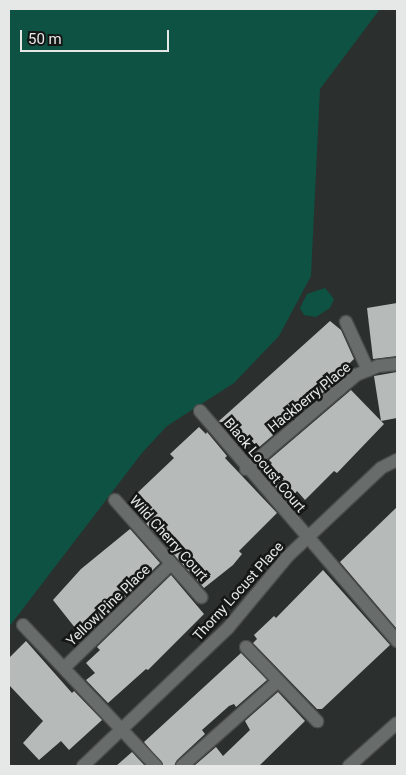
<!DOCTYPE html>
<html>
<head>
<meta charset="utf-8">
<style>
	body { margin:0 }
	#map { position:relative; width:406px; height:775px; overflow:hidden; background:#2b2f2e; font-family:Roboto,sans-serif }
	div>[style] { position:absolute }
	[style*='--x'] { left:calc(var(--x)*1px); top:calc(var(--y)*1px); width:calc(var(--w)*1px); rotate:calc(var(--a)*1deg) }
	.green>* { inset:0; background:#0d5242 }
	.building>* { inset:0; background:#b6bbb9 }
	.roads { filter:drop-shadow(1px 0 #4a4d4c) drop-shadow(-1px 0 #4a4d4c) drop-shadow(0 1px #4a4d4c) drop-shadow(0 -1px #4a4d4c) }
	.minor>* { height:12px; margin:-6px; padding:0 6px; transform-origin:6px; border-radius:6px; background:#686d6b }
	span { translate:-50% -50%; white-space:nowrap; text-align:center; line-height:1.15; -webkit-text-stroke:5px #151716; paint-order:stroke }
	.street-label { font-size:14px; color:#e5e8e7 }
	.frame { position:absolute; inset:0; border:10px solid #e5e8e7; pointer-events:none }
	.scale { position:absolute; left:20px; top:30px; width:149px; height:22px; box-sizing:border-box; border:2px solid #e5e8e7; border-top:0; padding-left:6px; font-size:15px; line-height:18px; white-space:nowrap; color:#e5e8e7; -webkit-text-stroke:4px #151716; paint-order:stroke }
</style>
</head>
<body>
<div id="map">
	<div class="green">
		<div style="clip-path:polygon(9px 9px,380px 9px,320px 89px,311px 276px,279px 336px,234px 383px,167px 426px,142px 453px,9px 627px)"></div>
		<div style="clip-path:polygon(325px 288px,334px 299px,330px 308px,316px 317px,304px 315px,300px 308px,307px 294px)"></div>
	</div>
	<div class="building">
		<div style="clip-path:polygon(397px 303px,397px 356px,373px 359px,367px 308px)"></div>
		<div style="clip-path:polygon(330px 321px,341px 330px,354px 359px,336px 376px,339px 379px,258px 448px,249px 438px,240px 445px,219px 421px)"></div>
		<div style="clip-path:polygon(397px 372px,397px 418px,381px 421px,374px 376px)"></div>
		<div style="clip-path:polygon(351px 390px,384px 424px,337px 473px,334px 471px,305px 500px,297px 491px,288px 502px,263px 472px,272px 463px,269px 460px)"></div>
		<div style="clip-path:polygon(199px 427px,206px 434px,207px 432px,227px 456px,225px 458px,277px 513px,239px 551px,242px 554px,233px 565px,204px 588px,141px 518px,145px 514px,133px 497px,174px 458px,170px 454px)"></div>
		<div style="clip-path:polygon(397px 507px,397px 629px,340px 562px)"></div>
		<div style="clip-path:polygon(130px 529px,160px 563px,86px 635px,78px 627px,76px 629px,53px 600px,81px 569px)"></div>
		<div style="clip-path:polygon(323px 570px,390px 645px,322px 709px,317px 709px,253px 643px,257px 639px,254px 635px,274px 616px,276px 618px)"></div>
		<div style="clip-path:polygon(171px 575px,204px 614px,148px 670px,146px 669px,108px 703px,86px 680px,95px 673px,86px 663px,100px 650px,97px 647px)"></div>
		<div style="clip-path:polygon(26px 641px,72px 693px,74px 691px,102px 720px,69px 750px,61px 741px,39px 760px,23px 743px,43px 721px,9px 685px,9px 658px)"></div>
		<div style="clip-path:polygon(241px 653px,267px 680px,236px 707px,234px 704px,229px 706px,202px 730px,205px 734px,177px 760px,174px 766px,164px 766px,144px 742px)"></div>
		<div style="clip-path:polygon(278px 692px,305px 721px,259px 766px,194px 766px,216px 747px,223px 756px,250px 730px,245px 721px)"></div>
		<div style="clip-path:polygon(132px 752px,145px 766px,116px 766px)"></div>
	</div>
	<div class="roads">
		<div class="minor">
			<div style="--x:346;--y:322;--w:53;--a:65.4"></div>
			<div style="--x:200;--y:411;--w:303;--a:49.4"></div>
			<div style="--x:246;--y:469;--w:145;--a:-40.5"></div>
			<div style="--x:356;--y:375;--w:24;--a:-22"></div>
			<div style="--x:378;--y:366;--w:19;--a:-6"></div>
			<div style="--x:115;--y:500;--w:130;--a:48.4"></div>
			<div style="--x:23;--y:625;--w:194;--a:46.7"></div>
			<div style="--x:246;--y:647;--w:103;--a:46.2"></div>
			<div style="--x:65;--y:667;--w:148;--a:-44.2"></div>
			<div style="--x:83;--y:766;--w:200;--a:-43.6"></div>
			<div style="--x:228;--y:628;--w:94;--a:-50.2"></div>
			<div style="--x:288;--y:556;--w:128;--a:-43.4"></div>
			<div style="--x:381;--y:468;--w:18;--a:-27"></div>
			<div style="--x:182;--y:766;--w:128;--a:-41.5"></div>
			<div style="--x:349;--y:766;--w:64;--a:-41.9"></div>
		</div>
	</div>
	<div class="street-label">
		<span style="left:309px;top:397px;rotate:-39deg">Hackberry Place</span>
		<span style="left:265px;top:465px;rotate:50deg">Black Locust Court</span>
		<span style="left:169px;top:538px;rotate:48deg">Wild Cherry Court</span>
		<span style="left:238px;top:591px;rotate:-48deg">Thorny Locust Place</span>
		<span style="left:108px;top:605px;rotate:-44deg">Yellow Pine Place</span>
	</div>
	<div class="frame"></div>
	<div class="scale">50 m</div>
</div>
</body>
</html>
